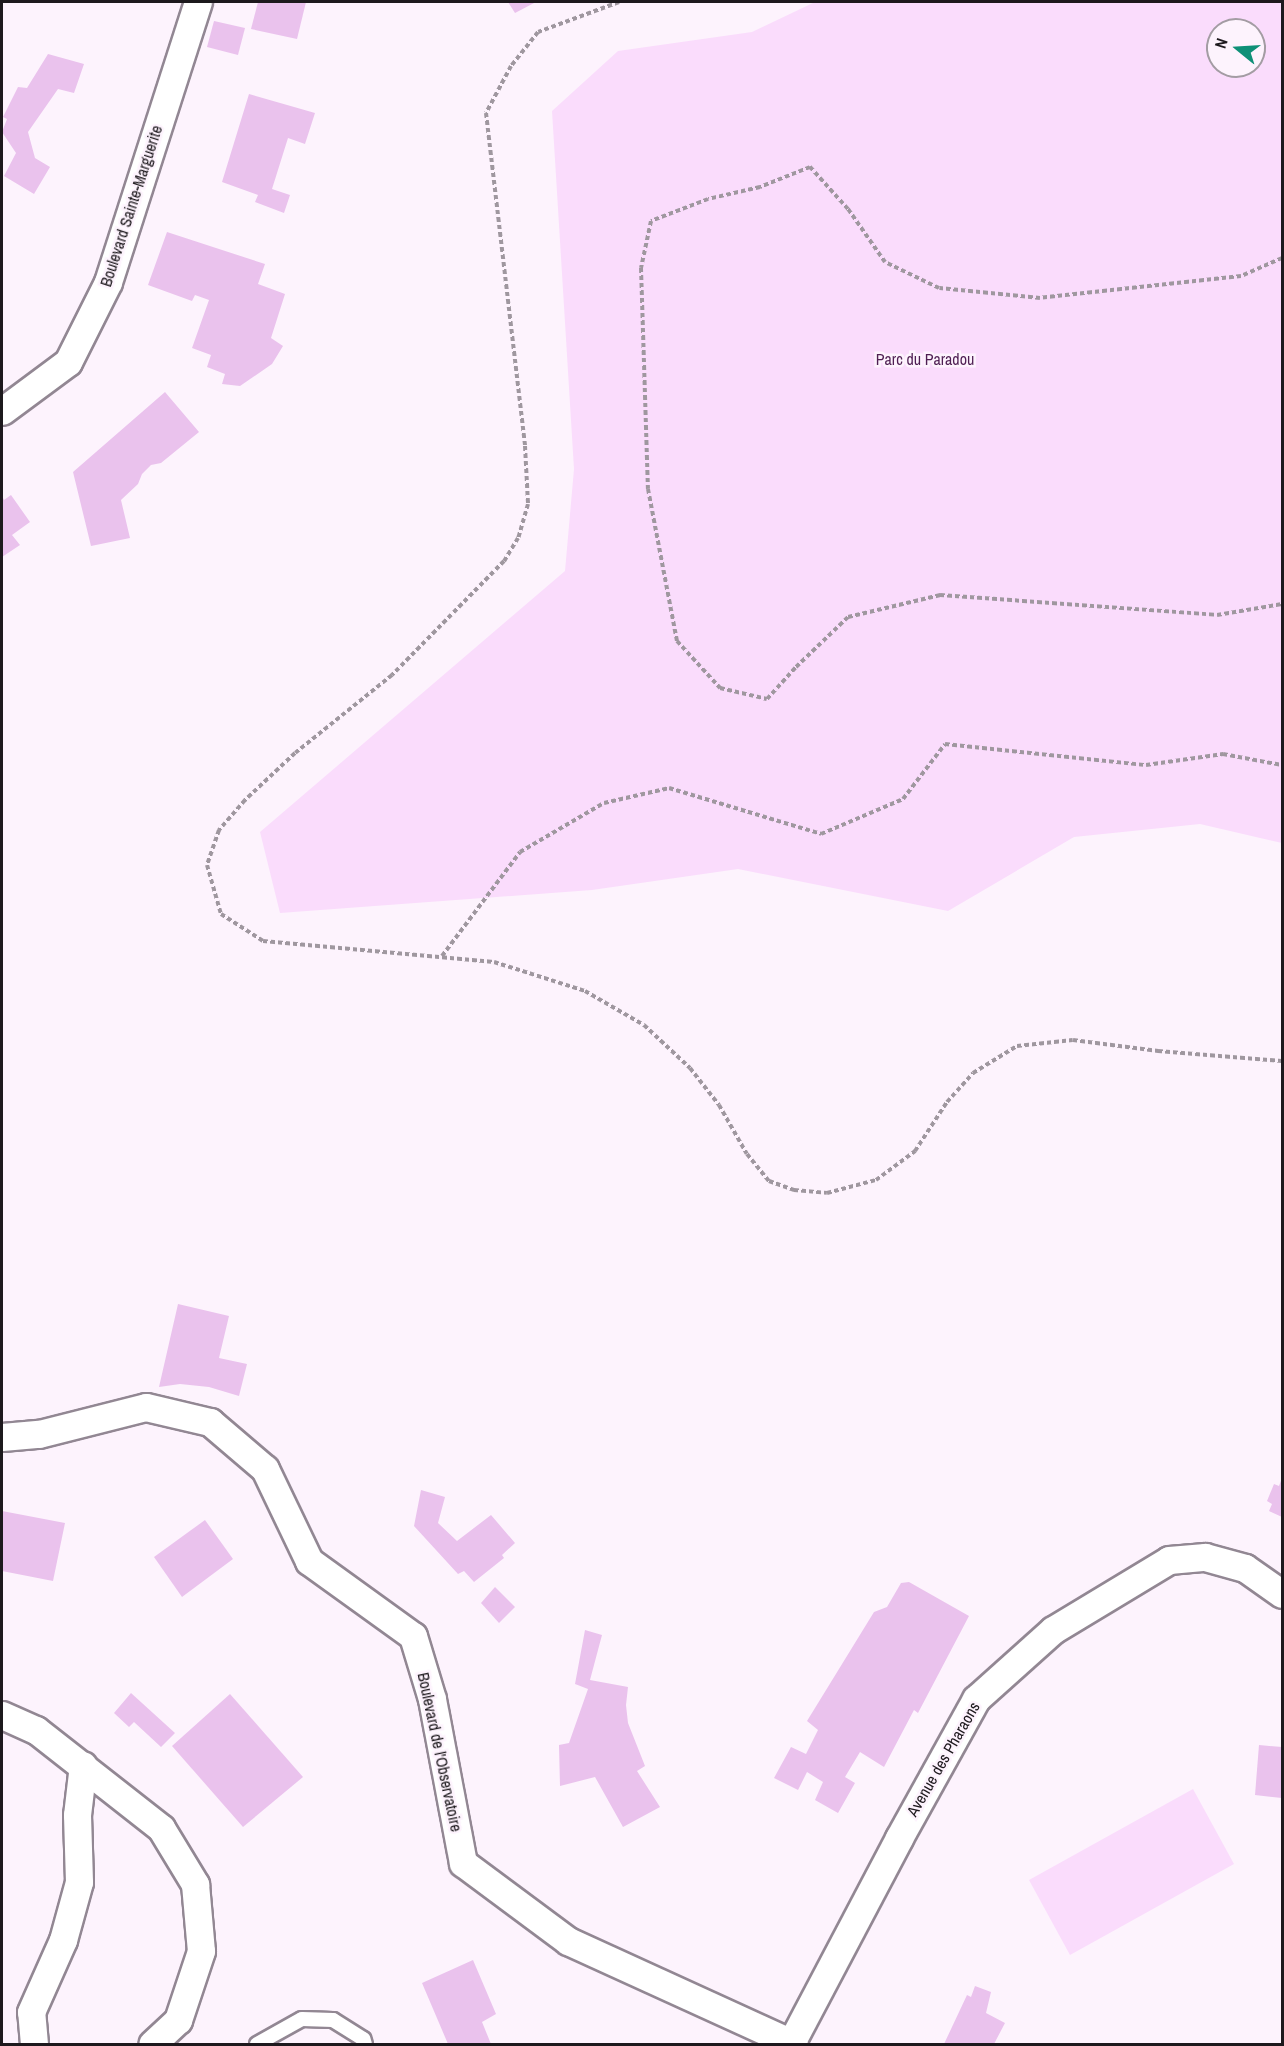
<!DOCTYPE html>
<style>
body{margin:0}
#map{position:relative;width:1284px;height:2046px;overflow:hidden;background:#fdf3fd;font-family:"Archivo Narrow",sans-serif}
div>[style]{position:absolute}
.green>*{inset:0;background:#fadcfc}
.building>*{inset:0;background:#eac2ed}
.path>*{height:4px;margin-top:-2px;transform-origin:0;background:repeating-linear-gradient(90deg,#9f979f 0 4.5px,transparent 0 7.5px)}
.roads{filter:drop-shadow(2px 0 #928793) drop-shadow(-2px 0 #928793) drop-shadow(0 2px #928793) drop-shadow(0 -2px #928793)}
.service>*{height:14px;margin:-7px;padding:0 7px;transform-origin:7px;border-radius:7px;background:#fff}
.minor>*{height:27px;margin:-13.5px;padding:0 13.5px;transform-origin:13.5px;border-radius:13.5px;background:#fff}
span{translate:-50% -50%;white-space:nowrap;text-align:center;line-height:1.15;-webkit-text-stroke:5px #fdf3fd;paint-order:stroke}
.street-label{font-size:16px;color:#1d191d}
.park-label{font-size:16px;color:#4f1f53}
.frame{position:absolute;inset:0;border:3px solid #1d191d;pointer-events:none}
.north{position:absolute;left:1206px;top:18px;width:60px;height:60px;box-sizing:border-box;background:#fdf3fd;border:2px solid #a39ca3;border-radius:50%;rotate:288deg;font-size:16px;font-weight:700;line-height:24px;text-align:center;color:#1d191d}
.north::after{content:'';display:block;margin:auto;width:21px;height:27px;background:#0e9077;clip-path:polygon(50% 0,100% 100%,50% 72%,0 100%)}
</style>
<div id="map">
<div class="green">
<div style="clip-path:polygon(evenodd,815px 2px,1282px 2px,1282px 843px,1200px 824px,1074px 837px,948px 911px,738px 869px,592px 890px,280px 913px,260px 832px,565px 571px,574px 469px,552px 111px,618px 51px,752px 32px,815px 2px,1218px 30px,1254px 30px,1254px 66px,1218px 66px,1218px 30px)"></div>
<div style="clip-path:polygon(1193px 1789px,1234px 1864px,1070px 1955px,1029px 1880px)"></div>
</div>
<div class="building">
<div style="clip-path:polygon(258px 2px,306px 2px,297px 39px,251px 29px)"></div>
<div style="clip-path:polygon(508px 2px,536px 2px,515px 13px)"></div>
<div style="clip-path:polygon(214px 21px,245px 28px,238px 55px,207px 47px)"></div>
<div style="clip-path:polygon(48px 54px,84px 64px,74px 93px,58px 89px,28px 132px,35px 158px,50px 167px,34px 194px,4px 176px,16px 153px,2px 132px,7px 119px,3px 117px,18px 87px,27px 88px)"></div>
<div style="clip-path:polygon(249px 94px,315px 113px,305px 144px,288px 138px,272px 189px,290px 195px,284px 213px,255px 202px,258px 195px,222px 182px)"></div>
<div style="clip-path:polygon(167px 232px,265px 264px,258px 284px,285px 294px,271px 338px,283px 346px,272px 364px,240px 386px,222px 384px,225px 374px,207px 367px,211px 355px,192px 348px,209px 300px,195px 295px,192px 301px,148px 285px)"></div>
<div style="clip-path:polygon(165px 392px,199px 432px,161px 463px,151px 465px,142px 474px,138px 484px,121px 500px,130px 538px,91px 546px,73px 472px)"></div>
<div style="clip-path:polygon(11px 495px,30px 522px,12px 535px,20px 545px,2px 557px,2px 496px,4px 500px)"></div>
<div style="clip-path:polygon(178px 1304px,229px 1316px,219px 1358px,247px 1364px,239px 1396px,209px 1387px,180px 1384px,159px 1387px)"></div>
<div style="clip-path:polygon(1282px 1478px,1282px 1517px,1269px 1511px,1272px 1504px,1267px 1501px,1274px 1484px,1279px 1486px)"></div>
<div style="clip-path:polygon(421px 1490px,445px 1497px,438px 1523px,457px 1541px,491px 1515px,515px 1543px,502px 1555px,504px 1558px,474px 1582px,464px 1571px,458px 1574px,414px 1526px)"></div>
<div style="clip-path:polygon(2px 1511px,65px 1523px,53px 1581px,2px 1571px)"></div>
<div style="clip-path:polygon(205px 1520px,233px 1559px,182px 1597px,154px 1557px)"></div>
<div style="clip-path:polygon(909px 1582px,969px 1616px,918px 1713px,914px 1710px,884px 1767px,860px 1752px,845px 1777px,855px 1783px,838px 1813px,815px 1800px,823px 1782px,807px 1772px,798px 1790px,774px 1778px,791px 1747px,806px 1754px,818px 1730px,807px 1721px,874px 1612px,887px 1607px,901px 1583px)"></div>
<div style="clip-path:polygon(495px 1587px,515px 1607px,499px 1623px,481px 1603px)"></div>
<div style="clip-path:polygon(585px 1630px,602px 1635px,590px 1680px,628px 1687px,626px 1705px,628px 1723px,645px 1766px,637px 1771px,660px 1807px,623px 1827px,595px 1777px,560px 1786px,559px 1745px,569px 1743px,588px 1689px,575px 1684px)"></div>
<div style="clip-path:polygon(131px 1693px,175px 1733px,161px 1747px,134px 1722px,129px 1727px,114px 1713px)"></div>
<div style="clip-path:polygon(230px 1694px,303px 1777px,243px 1827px,172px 1746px)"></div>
<div style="clip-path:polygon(1259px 1745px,1282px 1747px,1282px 1798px,1255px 1795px)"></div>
<div style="clip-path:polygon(473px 1960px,496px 2014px,482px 2022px,491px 2044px,448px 2044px,422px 1983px)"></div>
<div style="clip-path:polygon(975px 1986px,991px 1992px,986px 2013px,1005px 2023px,994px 2044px,944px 2044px,967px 1995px,971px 1997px)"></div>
</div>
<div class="path">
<div style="left:619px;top:2px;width:86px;rotate:159.7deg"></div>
<div style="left:538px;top:32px;width:43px;rotate:128.5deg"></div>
<div style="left:511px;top:66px;width:53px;rotate:118deg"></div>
<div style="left:486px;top:113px;width:335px;rotate:83.3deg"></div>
<div style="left:525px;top:446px;width:58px;rotate:87deg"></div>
<div style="left:528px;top:504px;width:35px;rotate:106deg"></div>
<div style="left:518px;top:538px;width:27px;rotate:121deg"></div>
<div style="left:504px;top:561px;width:160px;rotate:134.5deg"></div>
<div style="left:392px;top:675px;width:124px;rotate:141.2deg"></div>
<div style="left:295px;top:753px;width:69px;rotate:136.8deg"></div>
<div style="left:245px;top:800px;width:40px;rotate:131deg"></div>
<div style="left:219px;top:830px;width:37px;rotate:109deg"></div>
<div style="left:207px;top:865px;width:51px;rotate:74.1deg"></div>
<div style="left:221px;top:914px;width:50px;rotate:32.7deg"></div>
<div style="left:263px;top:941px;width:232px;rotate:5.2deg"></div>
<div style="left:494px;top:962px;width:96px;rotate:17.7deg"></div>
<div style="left:585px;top:991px;width:68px;rotate:30deg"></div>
<div style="left:644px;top:1025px;width:63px;rotate:43.1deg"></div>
<div style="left:690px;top:1068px;width:47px;rotate:51.9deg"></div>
<div style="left:719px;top:1105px;width:56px;rotate:60.3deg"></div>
<div style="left:747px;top:1154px;width:35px;rotate:51deg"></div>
<div style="left:769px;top:1181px;width:27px;rotate:20deg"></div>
<div style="left:794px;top:1190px;width:33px;rotate:5deg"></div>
<div style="left:827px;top:1193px;width:51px;rotate:-14.9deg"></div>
<div style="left:876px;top:1180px;width:49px;rotate:-36.6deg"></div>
<div style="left:915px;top:1151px;width:59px;rotate:-56.9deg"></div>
<div style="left:947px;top:1102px;width:39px;rotate:-48deg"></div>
<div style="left:973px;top:1073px;width:52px;rotate:-31.5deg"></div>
<div style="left:1017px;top:1046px;width:56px;rotate:-6.1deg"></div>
<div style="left:1073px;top:1040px;width:86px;rotate:7.4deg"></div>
<div style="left:1158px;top:1051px;width:124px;rotate:4.6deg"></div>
<div style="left:1282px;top:258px;width:45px;rotate:156.3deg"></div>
<div style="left:1241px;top:276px;width:202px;rotate:173.8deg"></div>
<div style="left:1040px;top:298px;width:101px;rotate:-174.3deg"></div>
<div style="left:939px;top:288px;width:60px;rotate:-154.3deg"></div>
<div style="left:885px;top:262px;width:65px;rotate:-124.9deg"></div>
<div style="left:848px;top:209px;width:57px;rotate:-132.1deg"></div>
<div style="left:810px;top:167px;width:54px;rotate:158.2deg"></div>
<div style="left:760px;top:187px;width:53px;rotate:167deg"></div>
<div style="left:708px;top:199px;width:61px;rotate:158.9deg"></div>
<div style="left:651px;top:221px;width:48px;rotate:102deg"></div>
<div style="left:641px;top:268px;width:221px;rotate:88.2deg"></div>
<div style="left:648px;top:489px;width:155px;rotate:79.2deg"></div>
<div style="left:677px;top:641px;width:64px;rotate:47.5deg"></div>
<div style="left:720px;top:688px;width:48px;rotate:13.2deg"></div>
<div style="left:767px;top:699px;width:43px;rotate:-47.8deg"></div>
<div style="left:796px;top:667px;width:72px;rotate:-43.9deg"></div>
<div style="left:848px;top:617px;width:95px;rotate:-13.4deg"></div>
<div style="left:940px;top:595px;width:278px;rotate:4.1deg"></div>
<div style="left:1217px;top:615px;width:66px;rotate:-9.6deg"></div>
<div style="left:442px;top:956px;width:130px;rotate:-53.1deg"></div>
<div style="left:520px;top:852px;width:97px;rotate:-30.3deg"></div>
<div style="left:604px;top:803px;width:67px;rotate:-13deg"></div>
<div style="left:669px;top:788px;width:159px;rotate:16.8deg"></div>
<div style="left:821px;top:834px;width:89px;rotate:-23.1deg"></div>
<div style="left:903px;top:799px;width:69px;rotate:-52.6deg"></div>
<div style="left:945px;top:744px;width:202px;rotate:6deg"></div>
<div style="left:1146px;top:765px;width:78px;rotate:-8.1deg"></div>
<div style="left:1223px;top:754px;width:60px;rotate:10.6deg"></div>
</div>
<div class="roads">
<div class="service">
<div style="left:257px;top:2044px;width:51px;rotate:-29.1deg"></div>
<div style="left:302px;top:2019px;width:31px;rotate:2deg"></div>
<div style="left:333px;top:2020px;width:36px;rotate:32deg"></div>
<div style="left:363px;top:2039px;width:5px;rotate:68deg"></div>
</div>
<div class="minor">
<div style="left:2px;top:411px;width:82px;rotate:-36.6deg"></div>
<div style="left:68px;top:362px;width:89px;rotate:-63.4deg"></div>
<div style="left:108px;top:282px;width:294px;rotate:-72.2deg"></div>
<div style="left:2px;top:1437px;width:37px;rotate:-5deg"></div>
<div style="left:39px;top:1434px;width:110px;rotate:-14.2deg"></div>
<div style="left:146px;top:1407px;width:66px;rotate:13.2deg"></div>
<div style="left:210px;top:1422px;width:72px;rotate:40.5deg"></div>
<div style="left:265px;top:1469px;width:102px;rotate:64.4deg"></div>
<div style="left:309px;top:1561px;width:128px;rotate:35.8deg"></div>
<div style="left:413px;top:1636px;width:66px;rotate:73.2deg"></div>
<div style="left:432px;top:1699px;width:167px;rotate:79.3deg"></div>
<div style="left:463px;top:1863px;width:131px;rotate:36.6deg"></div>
<div style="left:568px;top:1941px;width:248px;rotate:24.5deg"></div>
<div style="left:2px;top:1715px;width:37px;rotate:24deg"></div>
<div style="left:36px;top:1730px;width:159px;rotate:38.1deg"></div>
<div style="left:161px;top:1828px;width:66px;rotate:58.7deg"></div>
<div style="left:195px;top:1884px;width:67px;rotate:84.9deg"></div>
<div style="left:201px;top:1951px;width:73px;rotate:108.4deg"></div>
<div style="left:178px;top:2020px;width:35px;rotate:137deg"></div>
<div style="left:791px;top:2043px;width:232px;rotate:-62.2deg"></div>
<div style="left:899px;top:1838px;width:159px;rotate:-61deg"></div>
<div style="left:976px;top:1699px;width:103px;rotate:-41.9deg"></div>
<div style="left:1053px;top:1630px;width:135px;rotate:-31.1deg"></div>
<div style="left:1169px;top:1560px;width:36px;rotate:-5deg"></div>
<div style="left:1205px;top:1557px;width:41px;rotate:15.4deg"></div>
<div style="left:1245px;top:1568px;width:45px;rotate:35.1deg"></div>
<div style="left:34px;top:2044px;width:32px;rotate:-95deg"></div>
<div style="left:31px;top:2012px;width:79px;rotate:-66deg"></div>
<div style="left:63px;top:1940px;width:60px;rotate:-74.6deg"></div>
<div style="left:79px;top:1882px;width:67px;rotate:-91.7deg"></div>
<div style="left:77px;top:1815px;width:50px;rotate:-83.2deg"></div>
</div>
</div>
<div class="street-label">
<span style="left:131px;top:206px;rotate:-72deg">Boulevard Sainte-Marguerite</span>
<span style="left:440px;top:1752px;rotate:78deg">Boulevard de l'Observatoire</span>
<span style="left:943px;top:1759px;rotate:-60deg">Avenue des Pharaons</span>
</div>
<div class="park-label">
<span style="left:925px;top:359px">Parc du Paradou</span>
</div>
<div class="frame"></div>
<div class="north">N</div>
</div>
